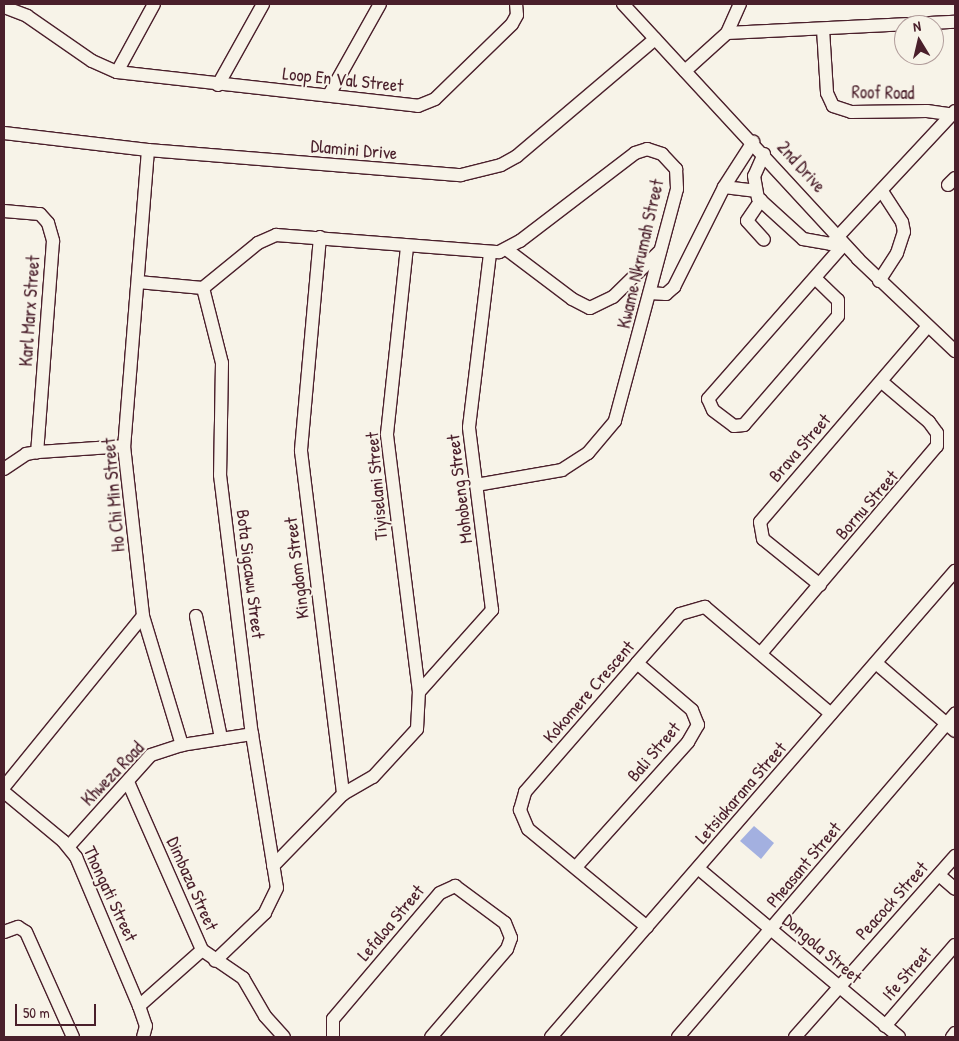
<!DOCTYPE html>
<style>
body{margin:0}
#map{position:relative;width:959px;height:1041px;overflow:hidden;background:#f7f3e8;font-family:"Patrick Hand",sans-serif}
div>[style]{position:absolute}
.building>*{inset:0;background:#a3b0e0}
.roads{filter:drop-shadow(1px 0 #4a1f2b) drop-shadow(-1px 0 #4a1f2b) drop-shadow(0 1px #4a1f2b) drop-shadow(0 -1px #4a1f2b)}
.minor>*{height:12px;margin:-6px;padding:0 6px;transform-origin:6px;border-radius:6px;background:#f7f3e8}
span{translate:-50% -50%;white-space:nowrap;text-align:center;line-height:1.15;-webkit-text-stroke:4px #f7f3e8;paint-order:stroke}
.street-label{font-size:18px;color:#4a1f2b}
.frame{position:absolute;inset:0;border:5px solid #4a1f2b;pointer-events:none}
.north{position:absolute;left:894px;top:15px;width:50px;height:50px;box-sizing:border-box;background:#f7f3e8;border:1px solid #b29e9c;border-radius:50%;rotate:351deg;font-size:14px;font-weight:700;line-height:20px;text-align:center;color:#4a1f2b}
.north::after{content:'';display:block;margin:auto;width:18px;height:22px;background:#4a1f2b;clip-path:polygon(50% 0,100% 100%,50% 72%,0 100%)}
.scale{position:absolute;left:15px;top:1004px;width:81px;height:22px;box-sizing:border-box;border:2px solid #4a1f2b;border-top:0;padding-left:6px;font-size:15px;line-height:18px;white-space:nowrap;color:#4a1f2b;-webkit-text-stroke:4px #f7f3e8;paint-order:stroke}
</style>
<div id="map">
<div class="building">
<div style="clip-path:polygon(754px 826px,774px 843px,761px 859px,740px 841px)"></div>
</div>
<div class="roads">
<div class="minor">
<div style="left:623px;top:4px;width:347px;rotate:47.3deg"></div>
<div style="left:858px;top:259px;width:134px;rotate:43.5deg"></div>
<div style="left:4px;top:7px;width:25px;rotate:21deg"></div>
<div style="left:27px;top:16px;width:79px;rotate:34.7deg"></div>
<div style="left:92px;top:61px;width:27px;rotate:24deg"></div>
<div style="left:117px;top:72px;width:303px;rotate:6.4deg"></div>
<div style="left:418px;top:106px;width:18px;rotate:-22deg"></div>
<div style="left:435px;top:99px;width:107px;rotate:-44.2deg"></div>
<div style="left:512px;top:24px;width:10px;rotate:-61deg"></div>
<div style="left:517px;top:15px;width:11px;rotate:-95deg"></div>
<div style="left:823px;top:29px;width:64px;rotate:86.4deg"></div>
<div style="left:827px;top:93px;width:14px;rotate:65deg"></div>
<div style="left:833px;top:106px;width:19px;rotate:18deg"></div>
<div style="left:851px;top:112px;width:76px;rotate:-0.8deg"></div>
<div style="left:927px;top:111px;width:28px;rotate:8deg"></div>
<div style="left:727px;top:33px;width:228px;rotate:-2.8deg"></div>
<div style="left:685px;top:71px;width:57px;rotate:-42.1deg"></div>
<div style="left:727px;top:33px;width:32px;rotate:-66deg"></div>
<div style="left:117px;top:72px;width:77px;rotate:-61.4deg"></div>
<div style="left:218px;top:85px;width:93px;rotate:-60.9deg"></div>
<div style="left:329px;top:95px;width:104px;rotate:-60.7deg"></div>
<div style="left:4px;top:133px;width:145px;rotate:6.7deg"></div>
<div style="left:148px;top:150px;width:314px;rotate:4.6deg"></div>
<div style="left:461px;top:175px;width:41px;rotate:-14deg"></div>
<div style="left:501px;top:165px;width:18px;rotate:-29deg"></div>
<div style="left:517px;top:156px;width:181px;rotate:-40.3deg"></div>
<div style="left:148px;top:150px;width:297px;rotate:94.6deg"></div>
<div style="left:124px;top:446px;width:171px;rotate:83.6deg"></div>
<div style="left:143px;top:616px;width:135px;rotate:73.2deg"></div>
<div style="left:764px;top:154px;width:24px;rotate:114deg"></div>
<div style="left:754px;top:176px;width:22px;rotate:80deg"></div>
<div style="left:758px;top:198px;width:61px;rotate:42.3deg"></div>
<div style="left:803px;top:239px;width:28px;rotate:10deg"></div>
<div style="left:831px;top:244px;width:182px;rotate:-47deg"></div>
<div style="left:948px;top:185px;width:10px;rotate:-45deg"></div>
<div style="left:724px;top:187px;width:31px;rotate:7deg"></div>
<div style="left:761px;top:200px;width:25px;rotate:124deg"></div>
<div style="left:747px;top:221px;width:25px;rotate:48deg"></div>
<div style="left:4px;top:211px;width:36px;rotate:5deg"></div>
<div style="left:40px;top:214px;width:12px;rotate:48deg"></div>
<div style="left:48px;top:223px;width:19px;rotate:74deg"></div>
<div style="left:53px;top:241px;width:212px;rotate:94.3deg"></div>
<div style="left:320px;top:237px;width:215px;rotate:95.1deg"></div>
<div style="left:301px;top:451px;width:346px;rotate:83deg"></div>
<div style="left:506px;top:249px;width:83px;rotate:37.1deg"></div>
<div style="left:572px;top:299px;width:20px;rotate:27deg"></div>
<div style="left:590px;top:308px;width:25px;rotate:-26deg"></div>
<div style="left:613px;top:297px;width:66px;rotate:-44.4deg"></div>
<div style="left:816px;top:279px;width:30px;rotate:44deg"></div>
<div style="left:838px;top:300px;width:16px;rotate:90deg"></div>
<div style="left:838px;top:316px;width:144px;rotate:130.8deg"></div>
<div style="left:744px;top:425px;width:10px;rotate:174deg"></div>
<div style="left:734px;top:426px;width:26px;rotate:-143deg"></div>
<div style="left:713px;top:410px;width:12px;rotate:-114deg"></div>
<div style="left:708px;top:399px;width:206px;rotate:-48.7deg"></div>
<div style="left:879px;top:281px;width:33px;rotate:-57deg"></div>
<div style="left:897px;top:253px;width:22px;rotate:-72deg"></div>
<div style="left:904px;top:232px;width:10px;rotate:-101deg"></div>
<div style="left:902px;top:222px;width:37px;rotate:-123deg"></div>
<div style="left:138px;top:282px;width:65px;rotate:5.3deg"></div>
<div style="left:203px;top:288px;width:71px;rotate:-39.3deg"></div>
<div style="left:258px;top:243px;width:20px;rotate:-24deg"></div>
<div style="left:276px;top:235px;width:224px;rotate:4.4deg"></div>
<div style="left:499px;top:252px;width:24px;rotate:-28deg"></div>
<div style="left:520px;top:241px;width:145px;rotate:-37.4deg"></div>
<div style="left:635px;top:153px;width:13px;rotate:-18deg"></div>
<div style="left:647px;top:149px;width:16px;rotate:18deg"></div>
<div style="left:662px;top:154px;width:21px;rotate:47deg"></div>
<div style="left:676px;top:169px;width:20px;rotate:87deg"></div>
<div style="left:677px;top:189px;width:240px;rotate:105deg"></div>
<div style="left:615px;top:421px;width:42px;rotate:130.2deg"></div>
<div style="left:588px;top:453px;width:31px;rotate:147deg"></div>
<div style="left:562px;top:470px;width:87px;rotate:170.1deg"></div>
<div style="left:203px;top:288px;width:77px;rotate:75.8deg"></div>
<div style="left:222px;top:363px;width:112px;rotate:91deg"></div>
<div style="left:220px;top:475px;width:261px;rotate:83deg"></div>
<div style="left:252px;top:734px;width:156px;rotate:80.8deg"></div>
<div style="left:277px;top:888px;width:28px;rotate:116deg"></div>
<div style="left:265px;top:913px;width:69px;rotate:136.2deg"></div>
<div style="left:650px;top:293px;width:16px;rotate:4deg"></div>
<div style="left:666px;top:294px;width:11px;rotate:-41deg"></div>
<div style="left:674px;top:287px;width:112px;rotate:-63.4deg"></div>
<div style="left:724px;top:187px;width:54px;rotate:-57.2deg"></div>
<div style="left:4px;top:469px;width:27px;rotate:-34deg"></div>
<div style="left:26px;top:454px;width:11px;rotate:-10deg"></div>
<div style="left:37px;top:452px;width:87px;rotate:-3.9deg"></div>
<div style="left:820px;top:585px;width:73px;rotate:-141.1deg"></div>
<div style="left:763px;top:539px;width:17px;rotate:-100deg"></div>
<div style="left:760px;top:522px;width:257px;rotate:-49.4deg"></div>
<div style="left:196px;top:616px;width:125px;rotate:78.4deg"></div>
<div style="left:762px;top:652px;width:270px;rotate:-49.7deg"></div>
<div style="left:937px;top:446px;width:13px;rotate:-90deg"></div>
<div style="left:937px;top:433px;width:14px;rotate:-126deg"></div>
<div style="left:929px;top:422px;width:62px;rotate:-139.6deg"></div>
<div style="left:876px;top:663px;width:104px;rotate:40.7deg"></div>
<div style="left:419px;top:692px;width:110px;rotate:-48.3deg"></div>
<div style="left:492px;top:610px;width:184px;rotate:-97.2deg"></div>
<div style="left:469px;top:427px;width:175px;rotate:-83.1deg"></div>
<div style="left:128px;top:782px;width:184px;rotate:66.2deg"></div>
<div style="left:202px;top:950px;width:50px;rotate:34.3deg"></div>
<div style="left:243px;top:978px;width:44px;rotate:59.9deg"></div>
<div style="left:265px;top:1016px;width:28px;rotate:48deg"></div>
<div style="left:4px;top:787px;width:220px;rotate:-50.9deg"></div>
<div style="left:4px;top:792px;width:77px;rotate:39.7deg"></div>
<div style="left:63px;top:841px;width:21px;rotate:51deg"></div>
<div style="left:76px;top:857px;width:162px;rotate:67.1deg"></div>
<div style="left:139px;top:1006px;width:21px;rotate:71deg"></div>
<div style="left:146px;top:1026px;width:11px;rotate:105deg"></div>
<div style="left:69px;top:846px;width:122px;rotate:-48deg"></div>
<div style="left:151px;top:755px;width:33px;rotate:-18deg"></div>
<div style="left:182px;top:745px;width:71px;rotate:-8.9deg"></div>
<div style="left:273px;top:866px;width:100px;rotate:-45.8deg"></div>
<div style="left:343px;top:794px;width:34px;rotate:-30deg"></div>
<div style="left:373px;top:777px;width:65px;rotate:-47.5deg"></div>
<div style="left:417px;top:729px;width:37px;rotate:-87deg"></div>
<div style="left:419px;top:692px;width:260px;rotate:-97.1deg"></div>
<div style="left:387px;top:434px;width:189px;rotate:-83.9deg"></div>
<div style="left:576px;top:867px;width:168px;rotate:-48.1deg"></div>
<div style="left:688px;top:742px;width:20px;rotate:-60deg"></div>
<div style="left:698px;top:725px;width:16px;rotate:-112deg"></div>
<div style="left:692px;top:710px;width:72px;rotate:-139.5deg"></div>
<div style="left:699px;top:869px;width:261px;rotate:40deg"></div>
<div style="left:939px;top:875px;width:21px;rotate:41deg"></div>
<div style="left:647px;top:927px;width:154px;rotate:-140.5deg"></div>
<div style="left:528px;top:829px;width:21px;rotate:-113deg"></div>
<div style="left:520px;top:810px;width:19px;rotate:-74deg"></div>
<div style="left:525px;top:792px;width:171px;rotate:-49deg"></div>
<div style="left:637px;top:663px;width:65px;rotate:-48.7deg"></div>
<div style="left:680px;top:614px;width:26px;rotate:-16deg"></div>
<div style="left:705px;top:607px;width:165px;rotate:40.3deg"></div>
<div style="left:4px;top:932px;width:15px;rotate:-20deg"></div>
<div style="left:18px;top:927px;width:9px;rotate:32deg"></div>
<div style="left:26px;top:932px;width:115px;rotate:65.9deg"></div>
<div style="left:139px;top:1006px;width:84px;rotate:-41.6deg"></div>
<div style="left:885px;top:1026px;width:107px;rotate:-49.2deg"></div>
<div style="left:333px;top:1037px;width:18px;rotate:-90deg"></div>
<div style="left:333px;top:1019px;width:165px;rotate:-49.7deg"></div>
<div style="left:440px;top:893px;width:17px;rotate:-25deg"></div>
<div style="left:455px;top:886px;width:62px;rotate:36.5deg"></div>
<div style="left:505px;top:923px;width:16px;rotate:68deg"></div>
<div style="left:511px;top:938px;width:12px;rotate:110deg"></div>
<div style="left:507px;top:949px;width:116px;rotate:130.8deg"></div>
<div style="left:551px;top:1037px;width:617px;rotate:-49.08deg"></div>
<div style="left:678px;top:1037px;width:426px;rotate:-49.4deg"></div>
<div style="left:795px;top:1037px;width:242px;rotate:-48.5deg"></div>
<div style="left:952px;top:1037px;width:5px;rotate:-53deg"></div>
</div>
</div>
<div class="street-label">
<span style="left:343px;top:80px;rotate:6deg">Loop En Val Street</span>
<span style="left:883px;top:93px;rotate:1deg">Roof Road</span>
<span style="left:354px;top:150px;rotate:5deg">Dlamini Drive</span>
<span style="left:801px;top:167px;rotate:48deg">2nd Drive</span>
<span style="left:641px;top:254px;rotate:-77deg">Kwame Nkrumah Street</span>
<span style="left:30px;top:311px;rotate:-86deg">Karl Marx Street</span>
<span style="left:800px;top:448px;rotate:-49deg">Brava Street</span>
<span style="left:377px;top:486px;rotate:-95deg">Tiyiselani Street</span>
<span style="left:460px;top:489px;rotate:-97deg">Mohobeng Street</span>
<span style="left:114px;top:495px;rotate:-95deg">Ho Chi Min Street</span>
<span style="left:867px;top:505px;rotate:-49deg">Bornu Street</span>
<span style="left:297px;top:568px;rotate:-97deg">Kingdom Street</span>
<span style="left:250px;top:574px;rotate:83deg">Bota Sigcawu Street</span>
<span style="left:589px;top:692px;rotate:-49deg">Kokomere Crescent</span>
<span style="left:654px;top:752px;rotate:-50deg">Bali Street</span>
<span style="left:113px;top:774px;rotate:-46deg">Khweza Road</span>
<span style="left:741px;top:793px;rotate:-49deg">Letsiakarana Street</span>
<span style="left:804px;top:865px;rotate:-50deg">Pheasant Street</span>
<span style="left:192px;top:884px;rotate:66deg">Dimbaza Street</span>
<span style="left:110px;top:894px;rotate:65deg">Thongati Street</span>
<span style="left:892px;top:901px;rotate:-48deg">Peacock Street</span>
<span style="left:391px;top:923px;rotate:-50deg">Lefaloa Street</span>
<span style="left:822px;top:949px;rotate:40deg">Dongola Street</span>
<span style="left:907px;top:974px;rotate:-49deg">Ife Street</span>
</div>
<div class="frame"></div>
<div class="north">N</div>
<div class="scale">50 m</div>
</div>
